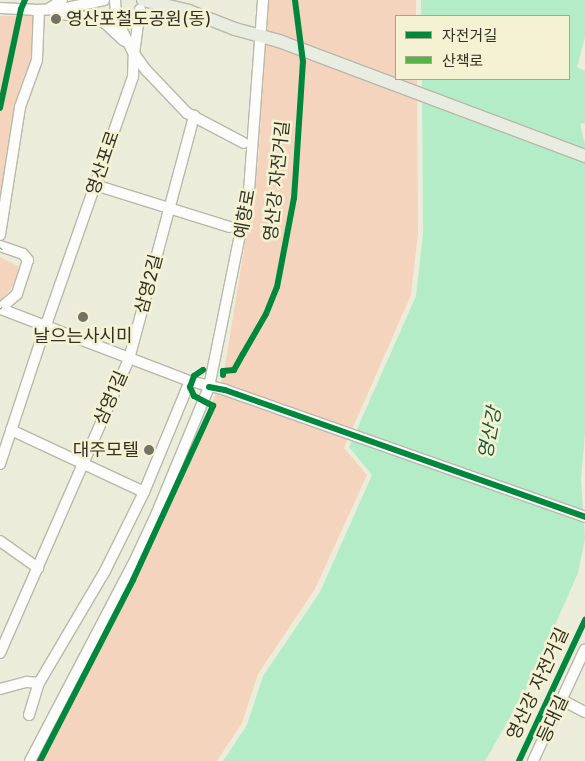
<!DOCTYPE html>
<meta charset="utf-8">
<style>
body{margin:0}
#map{position:relative;width:585px;height:761px;overflow:hidden;background:#ececdb;font-family:Inter,"Noto Sans KR",sans-serif}
div>[style]{position:absolute}
.green>*{inset:0;background:#f5d4bd}
.water>*{inset:0;background:#b4ecc8}
.roads{filter:drop-shadow(1px 0 #b8b8ab) drop-shadow(-1px 0 #b8b8ab) drop-shadow(0 1px #b8b8ab) drop-shadow(0 -1px #b8b8ab)}
.minor>*{height:10px;margin:-5px;padding:0 5px;transform-origin:5px;border-radius:5px;background:#fcfcfa}
.major>*{height:12px;margin:-6px;padding:0 6px;transform-origin:6px;border-radius:6px;background:#e8ece1}
.quiet>*{height:5px;margin-top:-2.5px;transform-origin:0;background:repeating-linear-gradient(90deg,#56b245 0 10px,transparent 0 15px)}
.cycleway>*{height:6px;margin:-3px;padding:0 3px;transform-origin:3px;border-radius:3px;background:#00873e}
.dots>*{width:14px;height:14px;translate:-50% -50%;box-sizing:border-box;border:2px solid #f4f2d3;border-radius:50%}
span{translate:-50% -50%;white-space:nowrap;text-align:center;line-height:1.15;-webkit-text-stroke:5px #f4f2d3;paint-order:stroke}
.poi-label{font-size:18px;color:#323125}
.left{translate:0 -50%;text-align:left}
.right{translate:-100% -50%;text-align:right}
.street-label{font-size:18px;color:#323125}
.water-label{font-size:19px;color:#1e593c;font-style:italic}
.legend{position:absolute;left:395px;top:15px;width:175px;height:65px;box-sizing:border-box;background:#f4f2d3;border:1px solid #a6a58d;margin:0;padding:6px 9px;list-style:none;font-size:15px;color:#323125}
.legend li{display:flex;align-items:center;gap:10px;height:25px}
.legend b{width:25px;border:1px solid #a6a58d}
</style>
<div id="map">
<div class="green">
<div style="clip-path:polygon(268px 0,416px 0,416px 16px,396px 16px,396px 79px,417px 79px,418px 233px,411px 295px,344px 448px,367px 475px,315px 589px,258px 674px,242px 723px,217px 761px,36px 761px,166px 504px,223px 378px,258px 164px)"></div>
<div style="clip-path:polygon(0 16px,34px 16px,31px 65px,23px 81px,0 205px)"></div>
<div style="clip-path:polygon(0 257px,18px 266px,18px 272px,13px 286px,0 301px)"></div>
</div>
<div class="water">
<div style="clip-path:polygon(421px 0,585px 0,585px 37px,577px 67px,585px 71px,585px 123px,580px 124px,585px 144px,585px 433px,581px 479px,585px 539px,578px 573px,529px 684px,485px 761px,223px 761px,247px 725px,263px 676px,320px 592px,372px 475px,349px 447px,416px 296px,423px 233px,422px 79px,569px 79px,569px 16px,421px 16px)"></div>
</div>
<div class="roads">
<div class="minor">
<div style="left:62px;top:0;width:14px;rotate:146deg"></div>
<div style="left:50px;top:8px;width:13px;rotate:29deg"></div>
<div style="left:61px;top:14px;width:31px;rotate:7deg"></div>
<div style="left:92px;top:18px;width:14px;rotate:21deg"></div>
<div style="left:105px;top:23px;width:26px;rotate:43deg"></div>
<div style="left:0;top:8px;width:34px;rotate:3deg"></div>
<div style="left:34px;top:10px;width:28px;rotate:-2deg"></div>
<div style="left:62px;top:9px;width:43px;rotate:-12.1deg"></div>
<div style="left:134px;top:54px;width:45px;rotate:-82.4deg"></div>
<div style="left:135px;top:55px;width:19px;rotate:54deg"></div>
<div style="left:146px;top:70px;width:59px;rotate:46.4deg"></div>
<div style="left:187px;top:113px;width:64px;rotate:27.8deg"></div>
<div style="left:95px;top:185px;width:141px;rotate:17.3deg"></div>
<div style="left:0;top:235px;width:130px;rotate:-81.1deg"></div>
<div style="left:20px;top:107px;width:50px;rotate:-70.1deg"></div>
<div style="left:37px;top:60px;width:50px;rotate:-87.7deg"></div>
<div style="left:0;top:246px;width:24px;rotate:19deg"></div>
<div style="left:23px;top:254px;width:8px;rotate:50deg"></div>
<div style="left:28px;top:260px;width:36px;rotate:108deg"></div>
<div style="left:17px;top:294px;width:23px;rotate:139deg"></div>
<div style="left:1px;top:309px;width:202px;rotate:20.9deg"></div>
<div style="left:190px;top:381px;width:36px;rotate:14deg"></div>
<div style="left:225px;top:390px;width:382px;rotate:19.4deg"></div>
<div style="left:11px;top:430px;width:147px;rotate:25deg"></div>
<div style="left:0;top:464px;width:146px;rotate:-71.7deg"></div>
<div style="left:46px;top:325px;width:263px;rotate:-70.7deg"></div>
<div style="left:133px;top:77px;width:23px;rotate:-88deg"></div>
<div style="left:134px;top:54px;width:27px;rotate:-117deg"></div>
<div style="left:122px;top:30px;width:17px;rotate:-111deg"></div>
<div style="left:116px;top:14px;width:14px;rotate:-94deg"></div>
<div style="left:0;top:541px;width:47px;rotate:35.4deg"></div>
<div style="left:0;top:653px;width:321px;rotate:-66.3deg"></div>
<div style="left:129px;top:359px;width:252px;rotate:-75deg"></div>
<div style="left:0;top:689px;width:28px;rotate:-15deg"></div>
<div style="left:27px;top:682px;width:12px;rotate:5deg"></div>
<div style="left:562px;top:700px;width:26px;rotate:28deg"></div>
<div style="left:29px;top:715px;width:34px;rotate:-73deg"></div>
<div style="left:39px;top:683px;width:130px;rotate:-59.5deg"></div>
<div style="left:105px;top:571px;width:88px;rotate:-63.7deg"></div>
<div style="left:144px;top:492px;width:120px;rotate:-67.5deg"></div>
<div style="left:30px;top:761px;width:229px;rotate:-62.4deg"></div>
<div style="left:136px;top:558px;width:47px;rotate:-65.1deg"></div>
<div style="left:156px;top:515px;width:139px;rotate:-67.5deg"></div>
<div style="left:209px;top:387px;width:200px;rotate:-78.5deg"></div>
<div style="left:249px;top:191px;width:192px;rotate:-85.8deg"></div>
<div style="left:533px;top:761px;width:123px;rotate:-65.1deg"></div>
</div>
<div class="major">
<div style="left:143px;top:0;width:47px;rotate:13.4deg"></div>
<div style="left:189px;top:11px;width:49px;rotate:21.4deg"></div>
<div style="left:235px;top:29px;width:46px;rotate:15.3deg"></div>
<div style="left:279px;top:41px;width:327px;rotate:20.6deg"></div>
</div>
</div>
<div class="quiet">
<div style="left:0;top:248px;width:1px;rotate:-45deg"></div>
<div style="left:0;top:308px;width:1px;rotate:45deg"></div>
</div>
<div class="cycleway">
<div style="left:0;top:108px;width:101px;rotate:-78deg"></div>
<div style="left:21px;top:9px;width:10px;rotate:-66deg"></div>
<div style="left:223px;top:375px;width:4px;rotate:-90deg"></div>
<div style="left:223px;top:371px;width:11px;rotate:-5deg"></div>
<div style="left:234px;top:370px;width:18px;rotate:-61deg"></div>
<div style="left:243px;top:354px;width:46px;rotate:-60.1deg"></div>
<div style="left:266px;top:314px;width:29px;rotate:-68deg"></div>
<div style="left:277px;top:287px;width:91px;rotate:-79.2deg"></div>
<div style="left:294px;top:198px;width:29px;rotate:-86deg"></div>
<div style="left:296px;top:169px;width:107px;rotate:-86.3deg"></div>
<div style="left:303px;top:62px;width:63px;rotate:-97.4deg"></div>
<div style="left:209px;top:387px;width:16px;rotate:11deg"></div>
<div style="left:225px;top:390px;width:382px;rotate:19.4deg"></div>
<div style="left:40px;top:761px;width:203px;rotate:-62.8deg"></div>
<div style="left:133px;top:580px;width:192px;rotate:-65.3deg"></div>
<div style="left:213px;top:406px;width:21px;rotate:-152deg"></div>
<div style="left:194px;top:396px;width:10px;rotate:-114deg"></div>
<div style="left:190px;top:387px;width:12px;rotate:-70deg"></div>
<div style="left:194px;top:376px;width:11px;rotate:-34deg"></div>
<div style="left:519px;top:761px;width:156px;rotate:-64.9deg"></div>
</div>
<div class="dots">
<div style="left:56px;top:19px;background:#737265"></div>
<div style="left:83px;top:317px;background:#737265"></div>
<div style="left:149px;top:450px;background:#737265"></div>
</div>
<div class="poi-label">
<span class="left" style="left:66px;top:19px">영산포철도공원(동)</span>
<span style="left:83px;top:336px">날으는사시미</span>
<span class="right" style="left:139px;top:450px">대주모텔</span>
</div>
<div class="street-label">
<span style="left:103px;top:163px;rotate:-71deg">영산포로</span>
<span style="left:277px;top:181px;rotate:-84deg">영산강 자전거길</span>
<span style="left:245px;top:214px;rotate:-80deg">예향로</span>
<span style="left:149px;top:284px;rotate:-75deg">삼영2길</span>
<span style="left:111px;top:398px;rotate:-66deg">삼영1길</span>
<span style="left:538px;top:684px;rotate:-65deg">영산강 자전거길</span>
<span style="left:553px;top:719px;rotate:-65deg">등대길</span>
</div>
<div class="water-label">
<span style="left:490px;top:433px;rotate:-79deg">영산강</span>
</div>
<ul class="legend">
<li><b style="height:6px;background:#00873e"></b>자전거길</li>
<li><b style="height:6px;background:#56b245"></b>산책로</li>
</ul>
</div>
